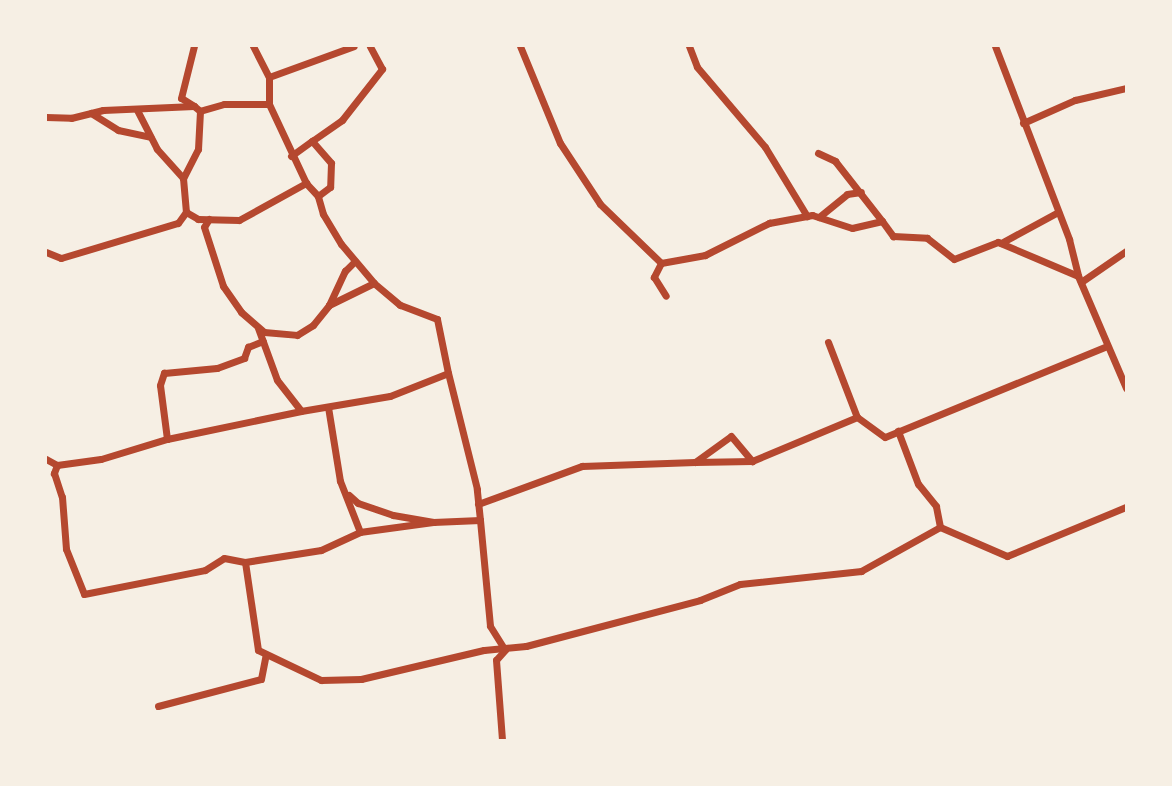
<!DOCTYPE html>
<style>
body{margin:0}
#map{position:relative;width:1172px;height:786px;overflow:hidden;background:#f6efe4;font-family:Lato,sans-serif}
div>[style]{position:absolute}
.minor>*{height:7px;margin:-3.5px;padding:0 3.5px;transform-origin:3.5px;border-radius:3.5px;background:#b5482f}
span{translate:-50% -50%;white-space:nowrap;text-align:center;line-height:1.15;-webkit-text-stroke:5px #f6efe4;paint-order:stroke}
.frame{position:absolute;inset:0;border:47px solid #f6efe4;pointer-events:none}
</style>
<div id="map">
<div class="minor">
<div style="left:253px;top:46px;width:35px;rotate:63deg"></div>
<div style="left:269px;top:77px;width:27px;rotate:90deg"></div>
<div style="left:520px;top:46px;width:105px;rotate:67.6deg"></div>
<div style="left:560px;top:143px;width:73px;rotate:56.7deg"></div>
<div style="left:600px;top:204px;width:85px;rotate:44deg"></div>
<div style="left:661px;top:263px;width:45px;rotate:-10.3deg"></div>
<div style="left:705px;top:255px;width:72px;rotate:-26.6deg"></div>
<div style="left:769px;top:223px;width:44px;rotate:-10.5deg"></div>
<div style="left:812px;top:215px;width:42px;rotate:18deg"></div>
<div style="left:852px;top:228px;width:31px;rotate:-13deg"></div>
<div style="left:882px;top:221px;width:19px;rotate:54deg"></div>
<div style="left:893px;top:236px;width:34px;rotate:3deg"></div>
<div style="left:927px;top:238px;width:34px;rotate:38deg"></div>
<div style="left:954px;top:259px;width:47px;rotate:-21.1deg"></div>
<div style="left:998px;top:242px;width:87px;rotate:23deg"></div>
<div style="left:689px;top:46px;width:22px;rotate:69deg"></div>
<div style="left:697px;top:67px;width:105px;rotate:49.6deg"></div>
<div style="left:765px;top:147px;width:81px;rotate:58.7deg"></div>
<div style="left:995px;top:46px;width:207px;rotate:69deg"></div>
<div style="left:1069px;top:239px;width:38px;rotate:76deg"></div>
<div style="left:1078px;top:276px;width:122px;rotate:66.8deg"></div>
<div style="left:269px;top:77px;width:90px;rotate:-20deg"></div>
<div style="left:194px;top:106px;width:15px;rotate:-148deg"></div>
<div style="left:181px;top:98px;width:54px;rotate:-76deg"></div>
<div style="left:91px;top:113px;width:32px;rotate:32deg"></div>
<div style="left:118px;top:130px;width:33px;rotate:12deg"></div>
<div style="left:46px;top:117px;width:25px;rotate:2deg"></div>
<div style="left:71px;top:118px;width:33px;rotate:-14deg"></div>
<div style="left:103px;top:110px;width:91px;rotate:-2.5deg"></div>
<div style="left:194px;top:106px;width:8px;rotate:40deg"></div>
<div style="left:200px;top:111px;width:38px;rotate:93deg"></div>
<div style="left:198px;top:149px;width:33px;rotate:117deg"></div>
<div style="left:183px;top:178px;width:39px;rotate:-132deg"></div>
<div style="left:157px;top:149px;width:44px;rotate:-117.1deg"></div>
<div style="left:1023px;top:123px;width:57px;rotate:-23.9deg"></div>
<div style="left:1075px;top:100px;width:52px;rotate:-13.2deg"></div>
<div style="left:312px;top:141px;width:37px;rotate:-35deg"></div>
<div style="left:342px;top:120px;width:65px;rotate:-51.9deg"></div>
<div style="left:382px;top:69px;width:26px;rotate:-118deg"></div>
<div style="left:818px;top:153px;width:19px;rotate:25deg"></div>
<div style="left:835px;top:161px;width:76px;rotate:51.9deg"></div>
<div style="left:291px;top:156px;width:26px;rotate:-36deg"></div>
<div style="left:312px;top:141px;width:29px;rotate:49deg"></div>
<div style="left:331px;top:163px;width:24px;rotate:92deg"></div>
<div style="left:330px;top:187px;width:15px;rotate:143deg"></div>
<div style="left:318px;top:196px;width:18px;rotate:-133deg"></div>
<div style="left:183px;top:178px;width:34px;rotate:85deg"></div>
<div style="left:186px;top:212px;width:14px;rotate:30deg"></div>
<div style="left:198px;top:219px;width:41px;rotate:1.4deg"></div>
<div style="left:239px;top:220px;width:77px;rotate:-28.9deg"></div>
<div style="left:306px;top:183px;width:87px;rotate:-115.1deg"></div>
<div style="left:269px;top:104px;width:45px;rotate:180deg"></div>
<div style="left:224px;top:104px;width:25px;rotate:164deg"></div>
<div style="left:819px;top:217px;width:36px;rotate:-39deg"></div>
<div style="left:847px;top:194px;width:14px;rotate:-8deg"></div>
<div style="left:209px;top:219px;width:9px;rotate:122deg"></div>
<div style="left:204px;top:227px;width:62px;rotate:72.1deg"></div>
<div style="left:223px;top:286px;width:32px;rotate:55deg"></div>
<div style="left:241px;top:312px;width:30px;rotate:41deg"></div>
<div style="left:264px;top:332px;width:33px;rotate:5deg"></div>
<div style="left:297px;top:335px;width:19px;rotate:-32deg"></div>
<div style="left:313px;top:325px;width:26px;rotate:-51deg"></div>
<div style="left:329px;top:305px;width:50px;rotate:-26.1deg"></div>
<div style="left:1001px;top:243px;width:65px;rotate:-28.5deg"></div>
<div style="left:46px;top:252px;width:16px;rotate:22deg"></div>
<div style="left:61px;top:258px;width:122px;rotate:-16.7deg"></div>
<div style="left:178px;top:223px;width:14px;rotate:-54deg"></div>
<div style="left:661px;top:263px;width:16px;rotate:117deg"></div>
<div style="left:654px;top:277px;width:22px;rotate:58deg"></div>
<div style="left:1081px;top:282px;width:55px;rotate:-34.6deg"></div>
<div style="left:329px;top:305px;width:38px;rotate:-65deg"></div>
<div style="left:345px;top:271px;width:14px;rotate:-45deg"></div>
<div style="left:258px;top:328px;width:55px;rotate:69.9deg"></div>
<div style="left:277px;top:380px;width:39px;rotate:52deg"></div>
<div style="left:301px;top:411px;width:90px;rotate:-9.6deg"></div>
<div style="left:390px;top:396px;width:62px;rotate:-21.6deg"></div>
<div style="left:448px;top:373px;width:55px;rotate:-101.5deg"></div>
<div style="left:437px;top:319px;width:40px;rotate:-159deg"></div>
<div style="left:400px;top:305px;width:34px;rotate:-140deg"></div>
<div style="left:374px;top:283px;width:51px;rotate:-130.2deg"></div>
<div style="left:341px;top:244px;width:35px;rotate:-121deg"></div>
<div style="left:323px;top:214px;width:19px;rotate:-106deg"></div>
<div style="left:828px;top:342px;width:80px;rotate:68.9deg"></div>
<div style="left:167px;top:439px;width:54px;rotate:-97.4deg"></div>
<div style="left:160px;top:385px;width:13px;rotate:-72deg"></div>
<div style="left:164px;top:373px;width:53px;rotate:-5.4deg"></div>
<div style="left:217px;top:368px;width:29px;rotate:-20deg"></div>
<div style="left:244px;top:358px;width:12px;rotate:-70deg"></div>
<div style="left:248px;top:347px;width:16px;rotate:-22deg"></div>
<div style="left:46px;top:459px;width:13px;rotate:29deg"></div>
<div style="left:57px;top:465px;width:44px;rotate:-7.8deg"></div>
<div style="left:101px;top:459px;width:69px;rotate:-16.9deg"></div>
<div style="left:167px;top:439px;width:137px;rotate:-11.8deg"></div>
<div style="left:752px;top:461px;width:114px;rotate:-22.7deg"></div>
<div style="left:857px;top:417px;width:34px;rotate:36deg"></div>
<div style="left:885px;top:437px;width:240px;rotate:-22.3deg"></div>
<div style="left:57px;top:465px;width:9px;rotate:111deg"></div>
<div style="left:54px;top:473px;width:25px;rotate:72deg"></div>
<div style="left:62px;top:497px;width:52px;rotate:85.6deg"></div>
<div style="left:66px;top:549px;width:48px;rotate:68.2deg"></div>
<div style="left:84px;top:594px;width:123px;rotate:-11.2deg"></div>
<div style="left:205px;top:570px;width:22px;rotate:-32deg"></div>
<div style="left:224px;top:558px;width:21px;rotate:11deg"></div>
<div style="left:245px;top:562px;width:77px;rotate:-9deg"></div>
<div style="left:321px;top:550px;width:43px;rotate:-24.8deg"></div>
<div style="left:360px;top:532px;width:55px;rotate:-111.4deg"></div>
<div style="left:340px;top:481px;width:75px;rotate:-99.2deg"></div>
<div style="left:349px;top:495px;width:12px;rotate:42deg"></div>
<div style="left:358px;top:503px;width:37px;rotate:19deg"></div>
<div style="left:393px;top:515px;width:41px;rotate:9.9deg"></div>
<div style="left:433px;top:522px;width:74px;rotate:172.2deg"></div>
<div style="left:478px;top:504px;width:111px;rotate:-20.1deg"></div>
<div style="left:582px;top:466px;width:113px;rotate:-2deg"></div>
<div style="left:695px;top:462px;width:44px;rotate:-35.8deg"></div>
<div style="left:731px;top:436px;width:33px;rotate:50deg"></div>
<div style="left:752px;top:461px;width:57px;rotate:179deg"></div>
<div style="left:480px;top:520px;width:106px;rotate:84.6deg"></div>
<div style="left:490px;top:626px;width:28px;rotate:58deg"></div>
<div style="left:505px;top:650px;width:13px;rotate:132deg"></div>
<div style="left:496px;top:660px;width:80px;rotate:85.7deg"></div>
<div style="left:433px;top:522px;width:47px;rotate:-2.4deg"></div>
<div style="left:480px;top:520px;width:31px;rotate:-96deg"></div>
<div style="left:477px;top:489px;width:120px;rotate:-104deg"></div>
<div style="left:940px;top:527px;width:73px;rotate:23.4deg"></div>
<div style="left:1007px;top:556px;width:129px;rotate:-22.4deg"></div>
<div style="left:245px;top:562px;width:89px;rotate:81.6deg"></div>
<div style="left:258px;top:650px;width:70px;rotate:25.5deg"></div>
<div style="left:321px;top:680px;width:40px;rotate:-1.4deg"></div>
<div style="left:361px;top:679px;width:126px;rotate:-13.3deg"></div>
<div style="left:484px;top:650px;width:42px;rotate:-5.4deg"></div>
<div style="left:526px;top:646px;width:180px;rotate:-14.8deg"></div>
<div style="left:700px;top:600px;width:43px;rotate:-21.8deg"></div>
<div style="left:740px;top:584px;width:122px;rotate:-6.1deg"></div>
<div style="left:861px;top:571px;width:90px;rotate:-29.1deg"></div>
<div style="left:940px;top:527px;width:21px;rotate:-101deg"></div>
<div style="left:936px;top:506px;width:28px;rotate:-129deg"></div>
<div style="left:918px;top:484px;width:57px;rotate:-110.7deg"></div>
<div style="left:158px;top:706px;width:106px;rotate:-14.7deg"></div>
<div style="left:261px;top:679px;width:25px;rotate:-79deg"></div>
</div>
<div class="frame"></div>
</div>
